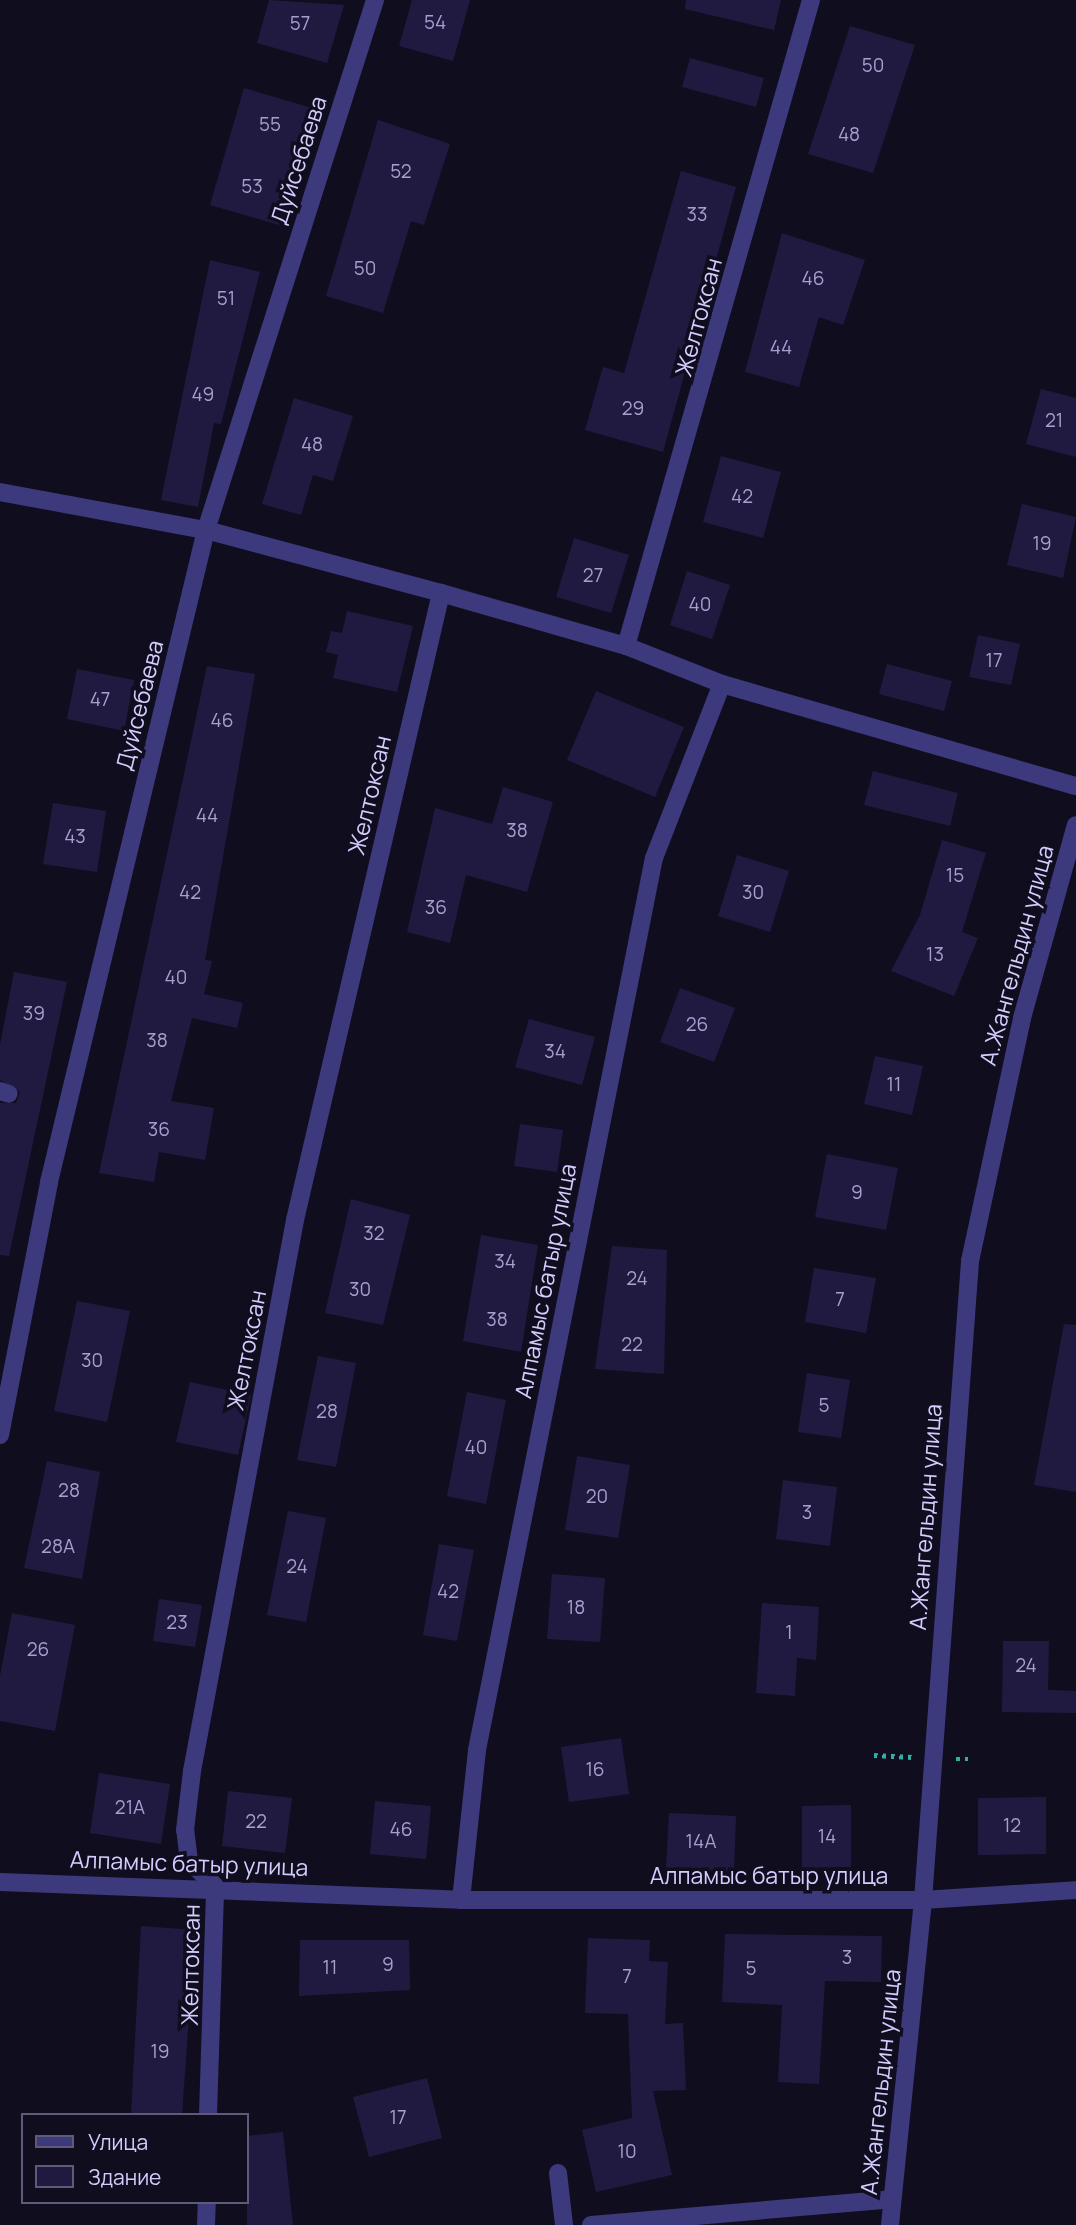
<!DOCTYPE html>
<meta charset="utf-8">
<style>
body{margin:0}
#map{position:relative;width:1076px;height:2225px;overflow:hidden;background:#100d1f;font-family:Manrope,sans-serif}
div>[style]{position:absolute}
.building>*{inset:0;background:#211a40}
.path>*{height:4.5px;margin-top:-2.25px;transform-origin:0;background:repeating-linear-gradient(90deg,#31aea6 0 3.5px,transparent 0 8.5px)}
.minor>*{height:18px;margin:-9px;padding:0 9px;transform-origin:9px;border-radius:9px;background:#3c397d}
span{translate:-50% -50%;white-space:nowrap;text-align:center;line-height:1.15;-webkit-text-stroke:7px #100d1f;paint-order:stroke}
.number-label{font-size:19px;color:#a6a0ce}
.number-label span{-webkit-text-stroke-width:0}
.street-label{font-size:23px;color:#d3cdfe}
.legend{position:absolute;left:21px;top:2113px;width:228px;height:91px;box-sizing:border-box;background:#100d1f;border:2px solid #5e5a78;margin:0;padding:9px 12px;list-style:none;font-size:21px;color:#d3cdfe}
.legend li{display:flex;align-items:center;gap:14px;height:35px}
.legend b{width:35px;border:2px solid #5e5a78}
</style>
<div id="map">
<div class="building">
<div style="clip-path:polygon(269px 0,344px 5px,327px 63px,257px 43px)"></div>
<div style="clip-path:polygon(412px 0,470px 0,453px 61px,399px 46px)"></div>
<div style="clip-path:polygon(686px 0,781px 0,774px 30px,685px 9px)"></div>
<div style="clip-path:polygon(850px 26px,915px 45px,873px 173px,808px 154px)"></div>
<div style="clip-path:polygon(690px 58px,764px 78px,756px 107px,682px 87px)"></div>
<div style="clip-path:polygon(244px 88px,312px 108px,279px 225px,210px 205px)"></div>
<div style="clip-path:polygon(378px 120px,450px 144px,424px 225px,411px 221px,383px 313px,326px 296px)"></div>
<div style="clip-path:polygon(681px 171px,736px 187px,663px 452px,585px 430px,603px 367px,624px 373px)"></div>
<div style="clip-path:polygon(782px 233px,865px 260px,843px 325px,819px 317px,799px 387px,745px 372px)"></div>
<div style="clip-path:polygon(210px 260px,260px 272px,221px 424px,214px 423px,198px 507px,161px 500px)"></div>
<div style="clip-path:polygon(1041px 389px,1076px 398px,1076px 457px,1026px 444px)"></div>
<div style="clip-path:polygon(294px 398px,353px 416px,333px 481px,313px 475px,301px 515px,262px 504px)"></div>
<div style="clip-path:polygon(721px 456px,781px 472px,763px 538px,703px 522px)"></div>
<div style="clip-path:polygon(1022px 504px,1076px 517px,1063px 578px,1007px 565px)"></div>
<div style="clip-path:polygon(574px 538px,629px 555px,611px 613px,556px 597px)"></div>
<div style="clip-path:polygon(687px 571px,730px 585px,712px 639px,670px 625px)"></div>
<div style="clip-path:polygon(347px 611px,413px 626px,397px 692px,333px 678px,338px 655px,326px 652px,331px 631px,342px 633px)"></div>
<div style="clip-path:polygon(978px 635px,1020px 644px,1011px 685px,969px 677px)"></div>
<div style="clip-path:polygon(887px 664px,952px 681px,944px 711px,879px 694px)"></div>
<div style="clip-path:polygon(207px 666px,255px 674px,205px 960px,212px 961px,204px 994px,243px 1003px,237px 1028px,192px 1018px,171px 1101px,214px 1108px,205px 1160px,159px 1152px,154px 1182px,99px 1173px)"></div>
<div style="clip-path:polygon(77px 669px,134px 680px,124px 731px,67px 719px)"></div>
<div style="clip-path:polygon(596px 691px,684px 727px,655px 797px,567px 760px)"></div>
<div style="clip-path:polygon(873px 771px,958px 793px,950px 826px,864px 805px)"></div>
<div style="clip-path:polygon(503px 787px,553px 802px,527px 892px,466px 875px,450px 943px,407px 932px,435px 808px,492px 824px)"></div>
<div style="clip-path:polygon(53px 803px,106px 811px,97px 872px,43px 864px)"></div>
<div style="clip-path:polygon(942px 840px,986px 853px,962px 932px,978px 938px,954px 996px,891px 971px,920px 915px)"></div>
<div style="clip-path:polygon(737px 855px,789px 871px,770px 932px,718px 916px)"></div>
<div style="clip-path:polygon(14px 972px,67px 982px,9px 1256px,0 1255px,0 1103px,16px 1103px,20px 1092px,0 1080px,0 1045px)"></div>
<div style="clip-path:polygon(680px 988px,735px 1008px,714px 1062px,660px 1042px)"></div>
<div style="clip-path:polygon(529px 1019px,595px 1037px,582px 1085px,515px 1067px)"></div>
<div style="clip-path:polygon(875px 1056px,923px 1066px,912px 1115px,864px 1104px)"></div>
<div style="clip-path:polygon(520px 1124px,563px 1130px,557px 1172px,514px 1166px)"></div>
<div style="clip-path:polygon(827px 1154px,898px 1168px,886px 1230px,815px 1217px)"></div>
<div style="clip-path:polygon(351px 1199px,410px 1215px,383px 1325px,325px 1313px)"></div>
<div style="clip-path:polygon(481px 1235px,538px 1245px,521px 1352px,463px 1341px)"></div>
<div style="clip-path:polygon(612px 1246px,667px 1250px,664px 1374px,595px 1369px)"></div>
<div style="clip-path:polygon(814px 1268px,876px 1278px,866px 1333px,805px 1322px)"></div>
<div style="clip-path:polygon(77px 1301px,130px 1311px,107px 1422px,54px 1411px)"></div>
<div style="clip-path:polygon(1064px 1324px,1076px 1325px,1076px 1492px,1034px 1485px)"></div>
<div style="clip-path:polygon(318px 1356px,356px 1363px,336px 1467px,297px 1460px)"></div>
<div style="clip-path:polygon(807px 1373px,850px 1380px,841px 1438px,798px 1432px)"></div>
<div style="clip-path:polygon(190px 1382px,251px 1395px,238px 1455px,176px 1442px)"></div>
<div style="clip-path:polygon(467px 1392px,506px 1400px,486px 1504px,447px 1496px)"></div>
<div style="clip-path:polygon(577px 1456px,630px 1465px,618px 1538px,565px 1530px)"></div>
<div style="clip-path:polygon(47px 1461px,100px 1472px,82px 1579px,24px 1568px)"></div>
<div style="clip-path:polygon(783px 1480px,837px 1487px,830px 1546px,776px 1539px)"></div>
<div style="clip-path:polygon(288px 1511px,326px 1518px,306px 1622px,267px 1615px)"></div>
<div style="clip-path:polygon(439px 1544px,474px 1550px,457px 1641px,423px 1635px)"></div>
<div style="clip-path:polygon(552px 1574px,605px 1578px,600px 1642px,547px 1639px)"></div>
<div style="clip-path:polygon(159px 1599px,202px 1605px,195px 1647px,153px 1641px)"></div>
<div style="clip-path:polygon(762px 1603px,819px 1607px,816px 1660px,797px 1658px,795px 1696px,756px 1693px)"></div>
<div style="clip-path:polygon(12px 1613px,75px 1625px,55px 1731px,0 1721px,0 1676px)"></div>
<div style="clip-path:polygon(1003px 1641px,1049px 1641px,1048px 1690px,1076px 1691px,1076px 1713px,1002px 1712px)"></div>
<div style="clip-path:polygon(621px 1738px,629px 1794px,569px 1802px,561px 1747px)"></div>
<div style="clip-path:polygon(99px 1773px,170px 1784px,161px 1844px,90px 1833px)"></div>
<div style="clip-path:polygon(228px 1791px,292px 1798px,285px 1853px,222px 1846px)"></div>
<div style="clip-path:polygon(1046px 1797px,1046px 1854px,978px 1855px,978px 1798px)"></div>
<div style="clip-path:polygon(375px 1801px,431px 1806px,426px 1859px,370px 1854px)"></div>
<div style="clip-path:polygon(851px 1805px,851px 1867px,802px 1868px,802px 1806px)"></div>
<div style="clip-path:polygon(669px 1813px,736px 1816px,734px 1871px,666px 1868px)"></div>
<div style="clip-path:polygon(141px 1926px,195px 1930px,182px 2115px,131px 2115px)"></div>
<div style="clip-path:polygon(725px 1934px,882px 1936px,881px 1982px,825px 1981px,819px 2084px,778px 2082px,782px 2005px,722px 2002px)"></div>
<div style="clip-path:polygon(588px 1938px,650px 1940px,649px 1961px,668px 1962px,665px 2024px,683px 2023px,686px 2090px,653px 2091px,672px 2175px,596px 2192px,582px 2130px,632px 2118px,628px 2014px,585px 2013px)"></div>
<div style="clip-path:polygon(300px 1940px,409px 1940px,410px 1990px,299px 1996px)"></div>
<div style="clip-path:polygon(427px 2078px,442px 2138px,369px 2157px,353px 2097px)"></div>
<div style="clip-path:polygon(283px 2132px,293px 2225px,247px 2225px,247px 2136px)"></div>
</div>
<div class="path">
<div style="left:874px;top:1755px;width:38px;rotate:3deg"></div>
<div style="left:956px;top:1759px;width:13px"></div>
</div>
<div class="minor">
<div style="left:0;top:492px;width:209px;rotate:10.5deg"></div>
<div style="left:206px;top:530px;width:243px;rotate:15deg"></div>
<div style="left:441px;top:593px;width:192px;rotate:16deg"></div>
<div style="left:626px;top:646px;width:103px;rotate:21.6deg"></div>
<div style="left:722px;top:684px;width:368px;rotate:16.1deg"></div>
<div style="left:626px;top:646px;width:672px;rotate:-74.02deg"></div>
<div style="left:0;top:1091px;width:9px;rotate:18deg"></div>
<div style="left:0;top:1435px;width:258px;rotate:-79deg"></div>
<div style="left:49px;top:1182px;width:671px;rotate:-76.46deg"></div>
<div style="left:206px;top:530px;width:556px;rotate:-72.31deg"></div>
<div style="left:0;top:1882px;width:461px;rotate:2.2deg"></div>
<div style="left:461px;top:1900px;width:462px"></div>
<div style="left:923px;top:1900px;width:153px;rotate:-3.7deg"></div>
<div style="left:461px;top:1900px;width:151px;rotate:-83.9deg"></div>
<div style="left:477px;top:1750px;width:909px;rotate:-78.78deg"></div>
<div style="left:654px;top:858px;width:187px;rotate:-68.7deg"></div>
<div style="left:208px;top:2115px;width:229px;rotate:-88.2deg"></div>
<div style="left:215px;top:1886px;width:36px;rotate:-136deg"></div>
<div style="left:189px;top:1861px;width:31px;rotate:-97deg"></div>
<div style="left:185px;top:1830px;width:59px;rotate:-83.2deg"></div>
<div style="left:192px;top:1771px;width:561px;rotate:-79.41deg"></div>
<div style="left:295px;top:1220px;width:644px;rotate:-76.89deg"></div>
<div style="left:558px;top:2173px;width:52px;rotate:83.4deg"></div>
<div style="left:206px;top:2225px;width:23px;rotate:-88deg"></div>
<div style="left:591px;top:2225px;width:302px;rotate:-4.9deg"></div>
<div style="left:890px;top:2225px;width:327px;rotate:-84.2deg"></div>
<div style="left:923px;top:1900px;width:641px;rotate:-85.79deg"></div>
<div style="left:970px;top:1261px;width:249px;rotate:-77.9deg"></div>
<div style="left:1022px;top:1018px;width:200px;rotate:-74.4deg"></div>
</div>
<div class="number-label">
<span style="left:435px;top:23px">54</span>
<span style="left:300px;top:24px">57</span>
<span style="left:873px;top:66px">50</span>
<span style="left:270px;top:125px">55</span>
<span style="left:849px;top:135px">48</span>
<span style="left:401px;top:172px">52</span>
<span style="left:252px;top:187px">53</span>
<span style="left:697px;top:215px">33</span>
<span style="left:365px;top:269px">50</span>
<span style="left:813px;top:279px">46</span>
<span style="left:226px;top:299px">51</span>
<span style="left:781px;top:348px">44</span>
<span style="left:203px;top:395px">49</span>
<span style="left:633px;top:409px">29</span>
<span style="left:1054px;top:421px">21</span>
<span style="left:312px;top:445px">48</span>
<span style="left:742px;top:497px">42</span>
<span style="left:1042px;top:544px">19</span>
<span style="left:593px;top:576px">27</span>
<span style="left:700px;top:605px">40</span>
<span style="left:994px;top:661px">17</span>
<span style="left:100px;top:700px">47</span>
<span style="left:222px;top:721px">46</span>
<span style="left:207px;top:816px">44</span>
<span style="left:517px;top:831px">38</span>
<span style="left:75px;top:837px">43</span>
<span style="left:955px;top:876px">15</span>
<span style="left:190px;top:893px">42</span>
<span style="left:753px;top:893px">30</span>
<span style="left:436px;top:908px">36</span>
<span style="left:935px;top:955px">13</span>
<span style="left:176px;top:978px">40</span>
<span style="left:34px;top:1014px">39</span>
<span style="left:697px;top:1025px">26</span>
<span style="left:157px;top:1041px">38</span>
<span style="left:555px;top:1052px">34</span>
<span style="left:894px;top:1085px">11</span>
<span style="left:159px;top:1130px">36</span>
<span style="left:857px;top:1193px">9</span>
<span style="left:374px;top:1234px">32</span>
<span style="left:505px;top:1262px">34</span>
<span style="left:637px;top:1279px">24</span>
<span style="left:360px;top:1290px">30</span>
<span style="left:840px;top:1300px">7</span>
<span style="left:497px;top:1320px">38</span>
<span style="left:632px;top:1345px">22</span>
<span style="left:92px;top:1361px">30</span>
<span style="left:824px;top:1406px">5</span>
<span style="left:327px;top:1412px">28</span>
<span style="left:476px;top:1448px">40</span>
<span style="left:69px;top:1491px">28</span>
<span style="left:597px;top:1497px">20</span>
<span style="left:807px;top:1513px">3</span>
<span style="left:58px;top:1547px">28А</span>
<span style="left:297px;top:1567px">24</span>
<span style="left:448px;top:1592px">42</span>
<span style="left:576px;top:1608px">18</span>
<span style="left:177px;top:1623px">23</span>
<span style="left:789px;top:1633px">1</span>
<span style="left:38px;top:1650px">26</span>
<span style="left:1026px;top:1666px">24</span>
<span style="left:595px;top:1770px">16</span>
<span style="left:130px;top:1808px">21А</span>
<span style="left:256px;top:1822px">22</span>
<span style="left:1012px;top:1826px">12</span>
<span style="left:401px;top:1830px">46</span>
<span style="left:827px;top:1837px">14</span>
<span style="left:701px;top:1842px">14А</span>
<span style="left:847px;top:1958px">3</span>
<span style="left:388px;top:1965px">9</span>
<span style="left:330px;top:1968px">11</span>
<span style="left:751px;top:1969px">5</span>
<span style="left:627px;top:1977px">7</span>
<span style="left:160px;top:2052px">19</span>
<span style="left:398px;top:2118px">17</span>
<span style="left:627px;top:2152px">10</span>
</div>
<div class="street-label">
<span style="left:298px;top:160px;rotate:-72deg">Дуйсебаева</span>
<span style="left:698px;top:317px;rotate:-75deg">Желтоксан</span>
<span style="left:139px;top:705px;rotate:-76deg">Дуйсебаева</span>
<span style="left:369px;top:795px;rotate:-77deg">Желтоксан</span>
<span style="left:1016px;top:955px;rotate:-75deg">А.Жангельдин улица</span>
<span style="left:545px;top:1281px;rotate:-79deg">Алпамыс батыр улица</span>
<span style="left:246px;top:1350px;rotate:-79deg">Желтоксан</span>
<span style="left:925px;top:1517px;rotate:-86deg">А.Жангельдин улица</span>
<span style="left:189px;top:1863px;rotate:2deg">Алпамыс батыр улица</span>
<span style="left:769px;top:1875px">Алпамыс батыр улица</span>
<span style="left:190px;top:1965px;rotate:-89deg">Желтоксан</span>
<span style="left:880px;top:2082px;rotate:-84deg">А.Жангельдин улица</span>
</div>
<ul class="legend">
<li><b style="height:9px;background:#3c397d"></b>Улица</li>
<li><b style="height:19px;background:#211a40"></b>Здание</li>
</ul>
</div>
